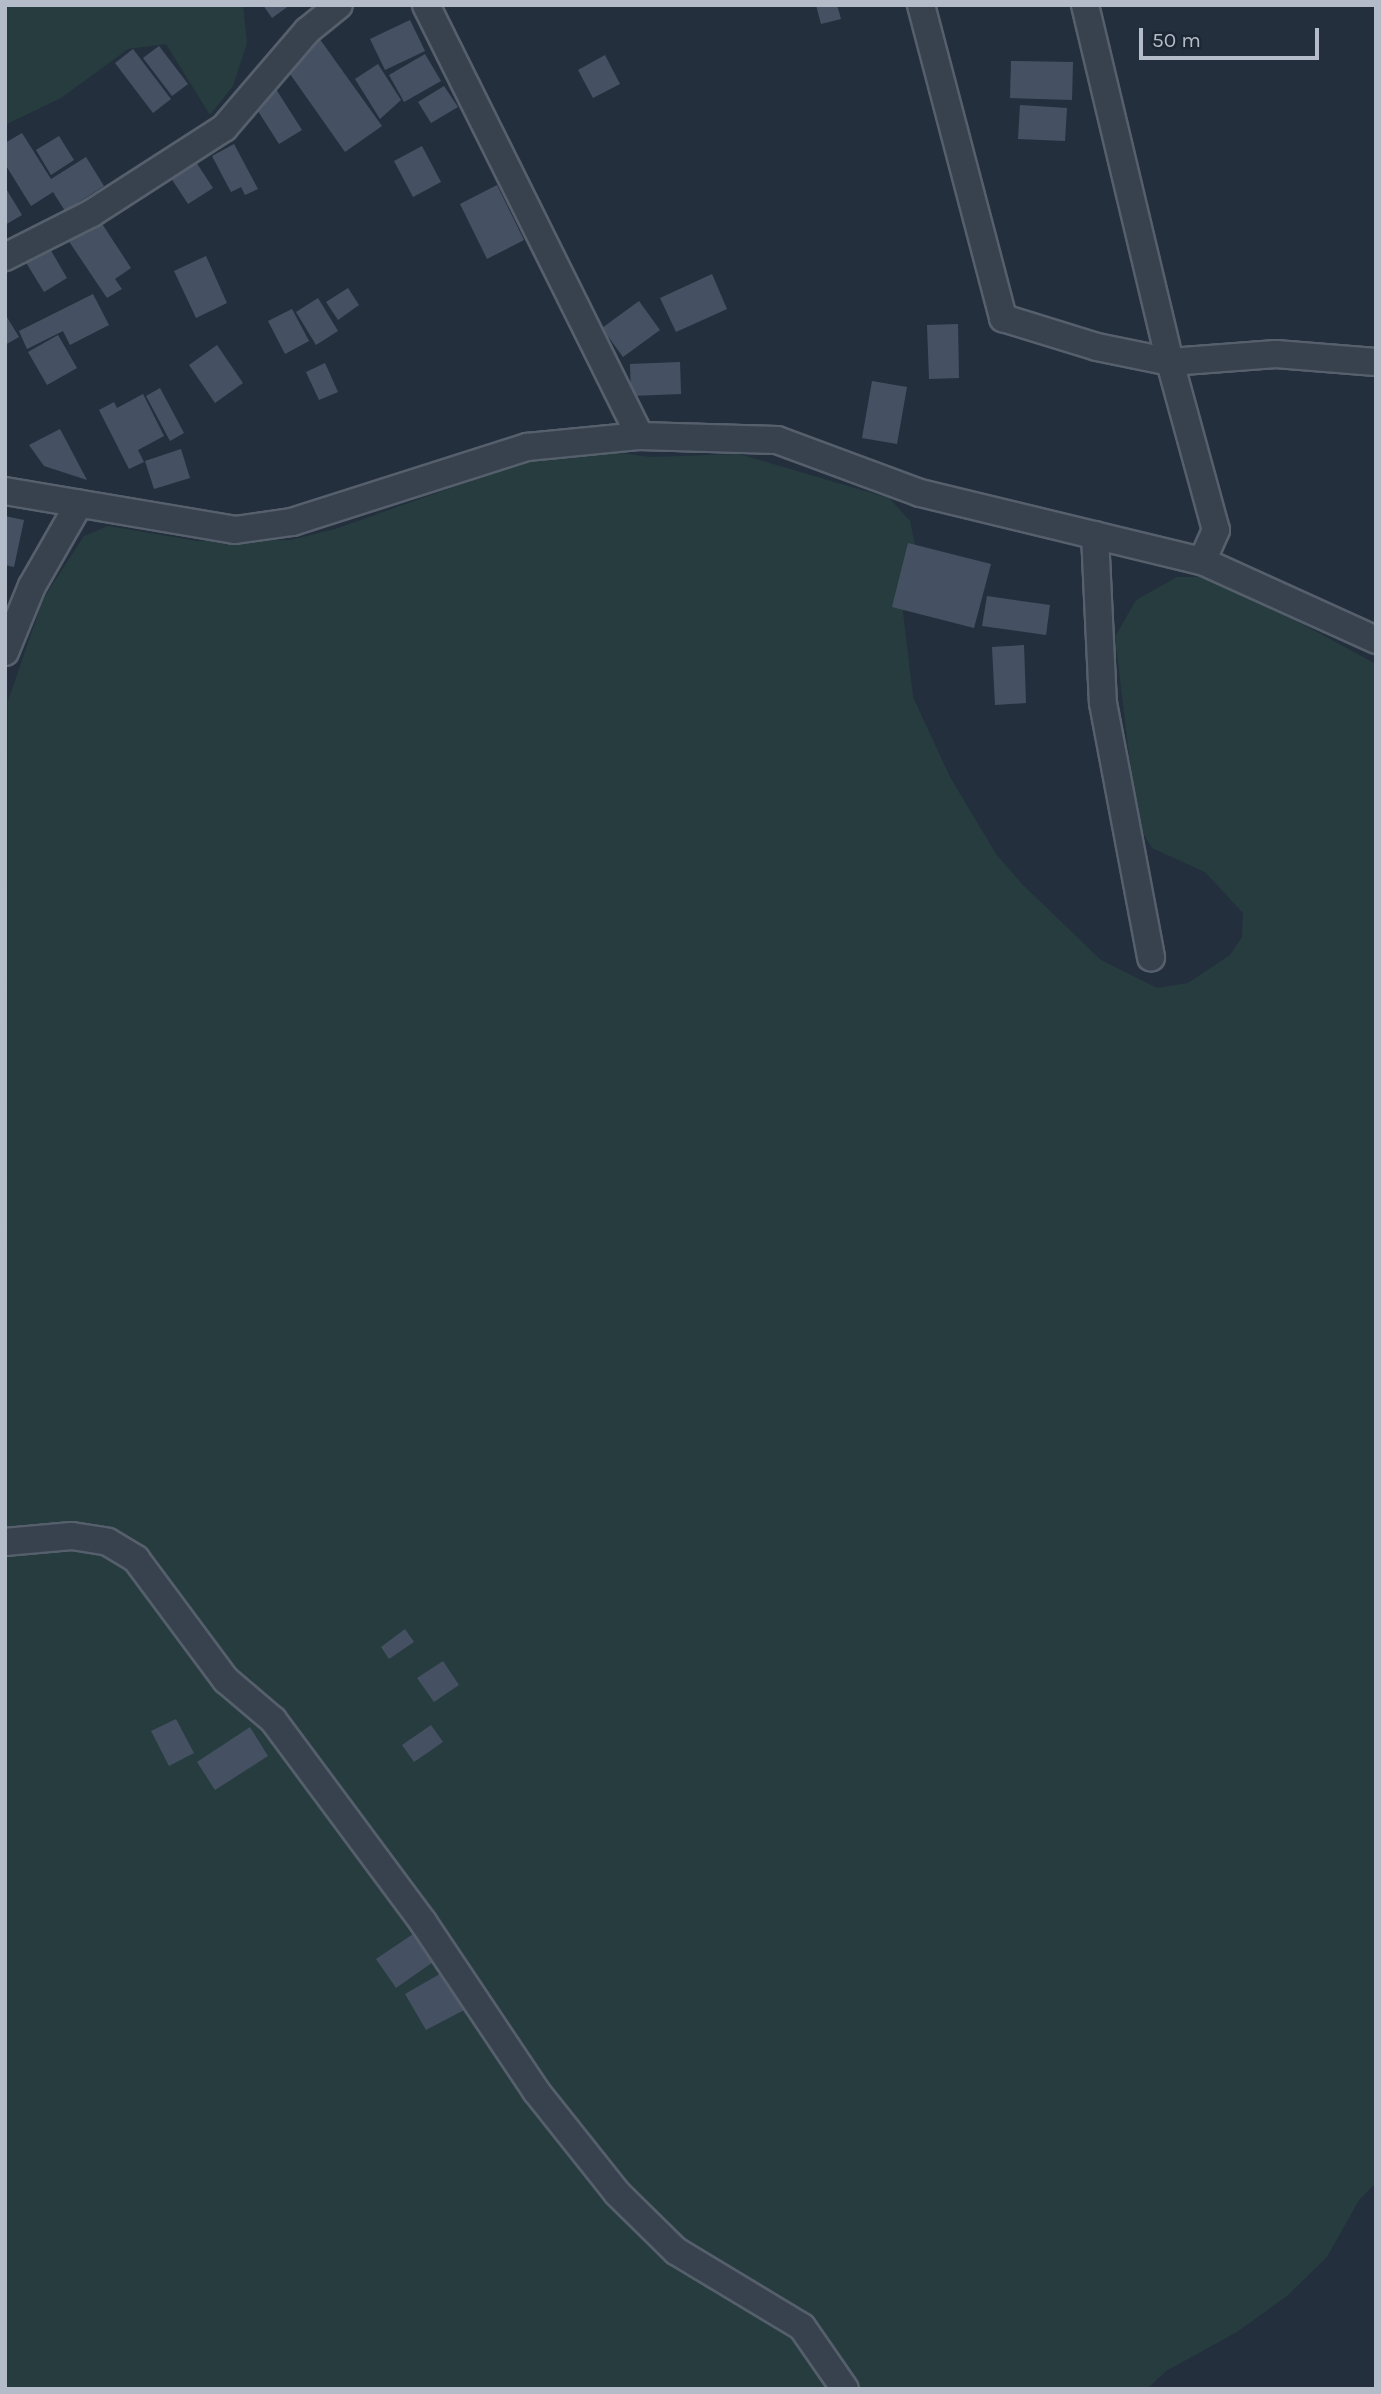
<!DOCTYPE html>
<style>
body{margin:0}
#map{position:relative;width:1381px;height:2394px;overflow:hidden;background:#242f3e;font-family:Karla,sans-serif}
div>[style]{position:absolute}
.green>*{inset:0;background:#263c3f}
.building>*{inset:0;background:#455162}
.roads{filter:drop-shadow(2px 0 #565f6c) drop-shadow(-2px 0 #565f6c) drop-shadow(0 2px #565f6c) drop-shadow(0 -2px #565f6c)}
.minor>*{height:26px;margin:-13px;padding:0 13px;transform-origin:13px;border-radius:13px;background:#38414e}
span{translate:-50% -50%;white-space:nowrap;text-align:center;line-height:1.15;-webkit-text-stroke:5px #1d2633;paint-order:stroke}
.frame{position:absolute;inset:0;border:7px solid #b4bcc9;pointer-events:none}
.scale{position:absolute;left:1139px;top:28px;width:180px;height:32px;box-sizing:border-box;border:4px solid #b4bcc9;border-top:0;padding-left:9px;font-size:21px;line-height:24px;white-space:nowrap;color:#b4bcc9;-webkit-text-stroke:5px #1d2633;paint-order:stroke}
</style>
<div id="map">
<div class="green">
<div style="clip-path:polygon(5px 5px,243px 5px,247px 43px,233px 86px,210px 115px,166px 44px,128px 49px,61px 98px,5px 125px)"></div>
<div style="clip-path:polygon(605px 451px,651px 457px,739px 454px,889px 498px,910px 521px,916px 550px,907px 577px,903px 612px,913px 697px,950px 777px,996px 854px,1022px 884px,1101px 960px,1157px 988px,1188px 983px,1230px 955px,1242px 937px,1243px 913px,1205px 872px,1152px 848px,1137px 823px,1115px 637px,1136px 600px,1177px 577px,1199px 577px,1238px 589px,1376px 664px,1376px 2183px,1359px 2200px,1327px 2257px,1287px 2296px,1237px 2332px,1166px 2371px,1147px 2389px,5px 2389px,8px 701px,43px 599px,84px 536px,108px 526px,197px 541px,291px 540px,335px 529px,544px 455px)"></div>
</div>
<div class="building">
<div style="clip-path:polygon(263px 5px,290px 5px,272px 18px)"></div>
<div style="clip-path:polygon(816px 5px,837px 5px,841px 19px,821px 24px)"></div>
<div style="clip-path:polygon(410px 20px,425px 51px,385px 70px,370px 39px)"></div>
<div style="clip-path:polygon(319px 38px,382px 126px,345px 152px,283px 64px)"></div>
<div style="clip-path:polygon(159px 46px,188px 84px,172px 96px,143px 58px)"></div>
<div style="clip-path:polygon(133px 49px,171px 99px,153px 113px,115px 63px)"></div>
<div style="clip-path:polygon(425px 54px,441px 81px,404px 102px,389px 75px)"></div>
<div style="clip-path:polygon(605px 55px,620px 84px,593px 98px,578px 70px)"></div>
<div style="clip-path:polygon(1011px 61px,1073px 62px,1072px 100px,1010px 98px)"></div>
<div style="clip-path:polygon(378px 64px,401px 100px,380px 119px,355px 79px)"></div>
<div style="clip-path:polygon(274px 86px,302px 130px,279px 144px,251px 100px)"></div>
<div style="clip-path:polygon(444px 86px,458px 107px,431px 123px,418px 102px)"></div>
<div style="clip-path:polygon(1020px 105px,1067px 108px,1065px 141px,1018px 139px)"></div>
<div style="clip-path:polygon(22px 133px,51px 179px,86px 157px,104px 186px,65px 211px,53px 192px,31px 206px,5px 164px,5px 143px)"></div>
<div style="clip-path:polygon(59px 136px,74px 160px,51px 175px,36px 150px)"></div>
<div style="clip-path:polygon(234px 144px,258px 189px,245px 195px,241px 187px,231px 192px,212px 156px)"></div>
<div style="clip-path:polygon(422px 146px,441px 182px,413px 197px,394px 161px)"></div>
<div style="clip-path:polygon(192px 156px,213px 188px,188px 204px,167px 172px)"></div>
<div style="clip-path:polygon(497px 185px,524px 240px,487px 259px,460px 204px)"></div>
<div style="clip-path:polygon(5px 187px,22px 215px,5px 225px)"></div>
<div style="clip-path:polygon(95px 213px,131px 268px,115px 279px,122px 289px,107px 298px,64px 234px)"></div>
<div style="clip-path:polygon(46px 242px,67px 278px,44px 292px,22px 256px)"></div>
<div style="clip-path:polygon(206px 256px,227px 303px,196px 318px,174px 271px)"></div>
<div style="clip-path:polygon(712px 274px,727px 309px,676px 332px,660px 298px)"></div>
<div style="clip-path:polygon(348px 288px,359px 305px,338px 320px,326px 302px)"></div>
<div style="clip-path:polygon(93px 294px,109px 325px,70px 345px,63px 331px,27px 349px,19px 331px)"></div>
<div style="clip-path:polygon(318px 298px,338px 331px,316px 345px,296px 312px)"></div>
<div style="clip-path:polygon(639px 301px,660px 330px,623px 357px,602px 328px)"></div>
<div style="clip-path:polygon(292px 309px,309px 341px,285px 354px,268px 321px)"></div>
<div style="clip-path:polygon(5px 314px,19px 337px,5px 345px)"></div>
<div style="clip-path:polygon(958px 324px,959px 378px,929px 379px,927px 325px)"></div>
<div style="clip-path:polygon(58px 335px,77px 368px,47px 385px,28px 352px)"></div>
<div style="clip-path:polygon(217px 345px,243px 383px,215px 403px,189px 365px)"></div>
<div style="clip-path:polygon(680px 362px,681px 394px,631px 396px,630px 364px)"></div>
<div style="clip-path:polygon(325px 363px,338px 392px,319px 400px,306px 372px)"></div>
<div style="clip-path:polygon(872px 381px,907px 387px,897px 444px,862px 438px)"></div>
<div style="clip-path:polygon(160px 388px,184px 433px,170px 441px,146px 396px)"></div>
<div style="clip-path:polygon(143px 394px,164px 436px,138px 450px,144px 462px,129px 469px,99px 410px,114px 402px,117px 408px)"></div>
<div style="clip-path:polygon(60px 429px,87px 480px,44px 466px,29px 445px)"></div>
<div style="clip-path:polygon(181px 449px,190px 478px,154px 489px,145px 461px)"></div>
<div style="clip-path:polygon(5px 516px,24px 520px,14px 567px,5px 565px)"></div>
<div style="clip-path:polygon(908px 543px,991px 564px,974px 628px,892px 607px)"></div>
<div style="clip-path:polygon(987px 596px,1050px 605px,1046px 635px,982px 626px)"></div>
<div style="clip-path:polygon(1024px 645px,1026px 703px,995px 705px,992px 647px)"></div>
<div style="clip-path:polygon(405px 1629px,414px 1642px,389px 1659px,381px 1647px)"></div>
<div style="clip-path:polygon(443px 1661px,459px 1685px,434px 1702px,417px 1678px)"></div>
<div style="clip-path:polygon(176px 1719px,194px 1753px,169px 1766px,151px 1731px)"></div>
<div style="clip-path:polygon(431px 1725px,443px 1742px,414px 1762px,402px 1745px)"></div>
<div style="clip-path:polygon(250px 1727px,268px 1756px,215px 1790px,197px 1762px)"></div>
<div style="clip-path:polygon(416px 1932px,436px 1960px,396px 1988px,376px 1959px)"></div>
<div style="clip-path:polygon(445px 1971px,466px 2009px,426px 2030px,405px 1994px)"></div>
</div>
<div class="roads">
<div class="minor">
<div style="left:426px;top:5px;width:481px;rotate:63.6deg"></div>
<div style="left:921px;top:5px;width:324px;rotate:75.3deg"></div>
<div style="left:1003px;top:318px;width:98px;rotate:17.1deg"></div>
<div style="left:1097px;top:347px;width:75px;rotate:11.6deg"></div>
<div style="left:1170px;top:362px;width:106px;rotate:-4.3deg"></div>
<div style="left:1276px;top:354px;width:100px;rotate:4.6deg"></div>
<div style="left:1085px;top:5px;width:367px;rotate:76.6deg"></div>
<div style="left:1170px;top:362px;width:174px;rotate:74.7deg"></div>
<div style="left:1216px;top:530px;width:34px;rotate:114deg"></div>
<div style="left:5px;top:257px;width:97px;rotate:-26.8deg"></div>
<div style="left:92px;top:213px;width:157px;rotate:-32.8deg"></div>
<div style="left:224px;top:128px;width:128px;rotate:-49.4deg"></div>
<div style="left:307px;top:31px;width:41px;rotate:-39.1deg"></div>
<div style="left:5px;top:491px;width:233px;rotate:9.6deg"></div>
<div style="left:235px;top:530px;width:58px;rotate:-8deg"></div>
<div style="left:292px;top:522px;width:247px;rotate:-17.7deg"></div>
<div style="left:527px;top:447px;width:114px;rotate:-5.6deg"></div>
<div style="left:640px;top:436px;width:137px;rotate:1.7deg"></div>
<div style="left:777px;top:440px;width:153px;rotate:20.3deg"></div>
<div style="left:920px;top:493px;width:290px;rotate:13.6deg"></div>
<div style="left:1202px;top:561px;width:191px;rotate:24.4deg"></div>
<div style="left:1095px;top:535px;width:168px;rotate:87.3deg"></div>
<div style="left:1103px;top:703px;width:259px;rotate:79.3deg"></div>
<div style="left:5px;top:652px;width:71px;rotate:-67.8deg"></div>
<div style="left:32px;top:586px;width:95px;rotate:-60.2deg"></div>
<div style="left:5px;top:1542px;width:67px;rotate:-5.1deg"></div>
<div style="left:72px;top:1536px;width:36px;rotate:9deg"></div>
<div style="left:108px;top:1542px;width:33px;rotate:31deg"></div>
<div style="left:136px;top:1559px;width:151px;rotate:53.4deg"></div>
<div style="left:226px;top:1680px;width:62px;rotate:40.4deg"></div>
<div style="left:273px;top:1720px;width:252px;rotate:53.4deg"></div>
<div style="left:423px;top:1922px;width:203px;rotate:56.2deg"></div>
<div style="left:536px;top:2091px;width:130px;rotate:51.5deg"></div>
<div style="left:617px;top:2193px;width:83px;rotate:44.5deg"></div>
<div style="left:676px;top:2251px;width:147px;rotate:31.1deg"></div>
<div style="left:802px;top:2327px;width:75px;rotate:55.3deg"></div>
</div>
</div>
<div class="frame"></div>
<div class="scale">50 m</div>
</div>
